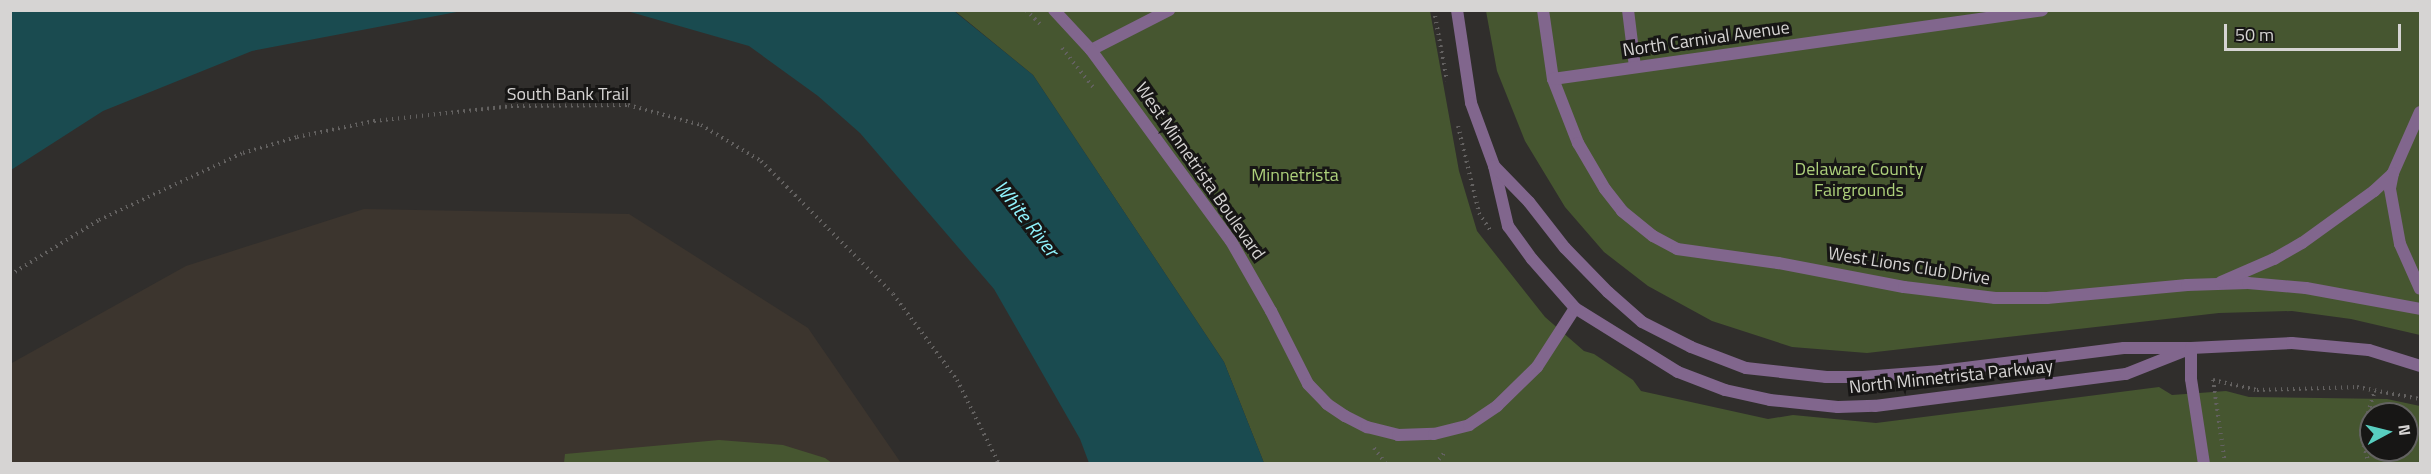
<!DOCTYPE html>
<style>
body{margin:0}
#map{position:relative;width:2431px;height:474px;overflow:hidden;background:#302e2c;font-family:"Titillium Web",sans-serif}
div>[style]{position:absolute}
.built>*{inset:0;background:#3c352e}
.green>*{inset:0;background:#465630}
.water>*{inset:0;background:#1a4b50}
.path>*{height:4px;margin-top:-2px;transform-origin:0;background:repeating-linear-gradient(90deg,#636160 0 1.5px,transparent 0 6px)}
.lane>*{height:12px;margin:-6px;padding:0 6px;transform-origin:6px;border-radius:6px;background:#81668d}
.street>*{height:12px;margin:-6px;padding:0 6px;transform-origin:6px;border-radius:6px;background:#81668d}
span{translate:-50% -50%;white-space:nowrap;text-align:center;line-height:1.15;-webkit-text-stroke:6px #171615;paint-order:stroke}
.street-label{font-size:18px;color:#d6d4d3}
.park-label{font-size:18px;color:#add07b}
.water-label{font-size:20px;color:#90f4fe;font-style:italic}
.frame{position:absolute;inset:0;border:12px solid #d6d4d3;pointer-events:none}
.north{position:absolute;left:2359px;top:402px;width:60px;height:60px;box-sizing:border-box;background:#171615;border:2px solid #636261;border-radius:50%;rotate:83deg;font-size:16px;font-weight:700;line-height:24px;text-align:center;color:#d6d4d3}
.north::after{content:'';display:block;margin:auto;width:21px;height:27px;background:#58cec0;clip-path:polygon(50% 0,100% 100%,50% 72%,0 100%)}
.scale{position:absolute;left:2224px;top:24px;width:177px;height:27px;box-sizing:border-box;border:3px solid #d6d4d3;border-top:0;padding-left:8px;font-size:18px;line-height:21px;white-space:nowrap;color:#d6d4d3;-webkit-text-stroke:4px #171615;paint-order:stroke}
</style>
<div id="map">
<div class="built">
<div style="clip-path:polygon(364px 209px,629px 214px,808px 328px,901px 463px,11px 463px,10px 364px,186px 266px)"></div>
</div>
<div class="green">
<div style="clip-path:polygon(evenodd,955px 11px,1430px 11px,1459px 171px,1477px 231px,1545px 317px,1584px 351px,1594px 354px,1633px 380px,1641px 391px,1768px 419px,1793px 415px,1876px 423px,2159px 387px,2172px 395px,2226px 391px,2249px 397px,2387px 399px,2420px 406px,2420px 463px,1264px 463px,1224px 362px,1033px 75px,955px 11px,2371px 414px,2407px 414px,2407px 450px,2371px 450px,2371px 414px)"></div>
<div style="clip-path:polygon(1486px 11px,2420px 11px,2420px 335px,2351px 319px,2292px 311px,2219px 313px,1867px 353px,1792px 347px,1712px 321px,1648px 286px,1604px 252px,1565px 207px,1525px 141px,1497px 71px)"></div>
<div style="clip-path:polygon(719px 440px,783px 445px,825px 458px,832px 463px,564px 463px,565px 454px)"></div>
</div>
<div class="water">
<div style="clip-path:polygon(11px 10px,462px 10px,462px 11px,252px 51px,103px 111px,11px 170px)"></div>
<div style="clip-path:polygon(627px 11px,954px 11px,1033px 75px,1224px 362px,1264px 463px,1089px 463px,1080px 439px,994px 289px,860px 133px,818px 96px,749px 46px)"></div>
</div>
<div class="path">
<div style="left:1026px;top:10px;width:21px;rotate:45deg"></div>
<div style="left:1434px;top:10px;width:72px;rotate:79.6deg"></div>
<div style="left:1062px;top:48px;width:50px;rotate:51.5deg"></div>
<div style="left:1458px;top:126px;width:89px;rotate:76.4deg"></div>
<div style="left:1479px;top:213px;width:20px;rotate:57deg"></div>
<div style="left:10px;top:275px;width:105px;rotate:-31.7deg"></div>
<div style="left:99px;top:220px;width:159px;rotate:-25deg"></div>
<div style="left:243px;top:153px;width:56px;rotate:-16.5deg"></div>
<div style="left:297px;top:137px;width:79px;rotate:-11.7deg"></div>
<div style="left:374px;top:121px;width:138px;rotate:-6.2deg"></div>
<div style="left:511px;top:106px;width:117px;rotate:-0.5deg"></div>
<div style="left:628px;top:105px;width:76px;rotate:15.3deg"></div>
<div style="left:701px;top:125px;width:70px;rotate:31deg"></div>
<div style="left:761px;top:161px;width:187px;rotate:45.2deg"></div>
<div style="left:893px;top:294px;width:107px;rotate:53.3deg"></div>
<div style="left:957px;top:380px;width:94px;rotate:63.4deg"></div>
<div style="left:1374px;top:448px;width:20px;rotate:53deg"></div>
<div style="left:1435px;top:464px;width:16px;rotate:-50deg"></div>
<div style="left:2225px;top:464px;width:85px;rotate:-98.1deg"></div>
<div style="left:2213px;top:380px;width:45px;rotate:12.8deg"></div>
<div style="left:2257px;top:390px;width:100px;rotate:-1.7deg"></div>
<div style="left:2357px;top:387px;width:64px;rotate:10.8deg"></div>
<div style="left:2369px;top:464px;width:29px;rotate:-106deg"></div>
<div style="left:2361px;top:436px;width:48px;rotate:-73.1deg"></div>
</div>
<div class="lane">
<div style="left:1543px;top:10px;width:70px;rotate:81.8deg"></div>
<div style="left:1553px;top:79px;width:69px;rotate:68.7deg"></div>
<div style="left:1578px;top:143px;width:53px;rotate:59.6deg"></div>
<div style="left:1605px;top:189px;width:28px;rotate:52deg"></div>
<div style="left:1622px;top:211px;width:40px;rotate:39deg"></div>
<div style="left:1653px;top:236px;width:27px;rotate:28deg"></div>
<div style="left:1677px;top:249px;width:102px;rotate:7.9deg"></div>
<div style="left:1778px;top:263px;width:128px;rotate:10.8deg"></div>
<div style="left:1904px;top:287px;width:92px;rotate:6.9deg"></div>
<div style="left:1995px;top:298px;width:52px"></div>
<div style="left:2047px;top:298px;width:141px;rotate:-5.3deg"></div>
<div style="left:2187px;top:285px;width:61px;rotate:-1.9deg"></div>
<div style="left:2248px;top:283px;width:58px;rotate:4.9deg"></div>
<div style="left:2306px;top:288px;width:116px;rotate:10.4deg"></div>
<div style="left:1628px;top:10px;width:57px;rotate:83deg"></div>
<div style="left:1091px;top:50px;width:88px;rotate:-27.1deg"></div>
<div style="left:1553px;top:79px;width:494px;rotate:-8deg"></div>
<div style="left:2420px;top:112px;width:67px;rotate:113.9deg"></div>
<div style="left:2393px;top:173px;width:16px;rotate:101deg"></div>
<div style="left:2390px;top:189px;width:56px;rotate:79.7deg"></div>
<div style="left:2400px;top:244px;width:49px;rotate:66deg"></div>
<div style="left:2221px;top:282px;width:58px;rotate:-23.5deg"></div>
<div style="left:2274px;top:259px;width:32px;rotate:-30deg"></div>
<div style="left:2302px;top:243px;width:89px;rotate:-35.8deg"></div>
<div style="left:2374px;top:191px;width:26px;rotate:-43deg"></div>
</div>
<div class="street">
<div style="left:1054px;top:10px;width:54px;rotate:47.2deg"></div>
<div style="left:1091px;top:50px;width:237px;rotate:53.8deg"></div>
<div style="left:1231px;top:241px;width:81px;rotate:60.3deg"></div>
<div style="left:1271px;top:311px;width:82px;rotate:63.1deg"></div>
<div style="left:1308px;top:384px;width:28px;rotate:46deg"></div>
<div style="left:1327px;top:404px;width:22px;rotate:34deg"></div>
<div style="left:1345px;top:416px;width:25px;rotate:27deg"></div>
<div style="left:1367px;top:427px;width:32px;rotate:14deg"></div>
<div style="left:1398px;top:435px;width:36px;rotate:-2deg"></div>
<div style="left:1434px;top:434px;width:36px;rotate:-14deg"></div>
<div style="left:1469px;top:425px;width:34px;rotate:-34deg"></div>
<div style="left:1497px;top:406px;width:56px;rotate:-44.3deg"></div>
<div style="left:1537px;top:367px;width:70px;rotate:-57.2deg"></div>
<div style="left:1457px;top:10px;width:94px;rotate:81.4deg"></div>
<div style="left:1471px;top:103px;width:67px;rotate:69.9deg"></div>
<div style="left:1494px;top:166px;width:62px;rotate:76.9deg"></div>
<div style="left:1508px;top:226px;width:41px;rotate:54deg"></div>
<div style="left:1532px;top:259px;width:65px;rotate:48.7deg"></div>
<div style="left:1575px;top:308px;width:121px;rotate:31.9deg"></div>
<div style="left:1678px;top:372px;width:50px;rotate:21deg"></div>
<div style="left:1725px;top:390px;width:46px;rotate:12.5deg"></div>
<div style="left:1770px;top:400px;width:68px;rotate:5.9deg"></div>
<div style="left:1838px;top:407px;width:37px;rotate:-2deg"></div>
<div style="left:1875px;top:406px;width:253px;rotate:-7.3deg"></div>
<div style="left:2126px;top:374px;width:62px;rotate:-21.6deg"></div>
<div style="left:1494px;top:166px;width:50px;rotate:45.8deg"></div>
<div style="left:1529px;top:202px;width:58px;rotate:52deg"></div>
<div style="left:1565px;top:248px;width:62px;rotate:45.7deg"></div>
<div style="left:1608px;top:292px;width:45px;rotate:41.4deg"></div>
<div style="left:1642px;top:322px;width:55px;rotate:27deg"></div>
<div style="left:1691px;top:347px;width:59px;rotate:20.9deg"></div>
<div style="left:1746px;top:368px;width:81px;rotate:6.4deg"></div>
<div style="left:1826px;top:377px;width:37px"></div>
<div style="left:1863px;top:377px;width:78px;rotate:-4.4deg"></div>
<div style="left:1941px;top:371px;width:184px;rotate:-7.2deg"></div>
<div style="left:2124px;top:348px;width:67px"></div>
<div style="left:2191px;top:348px;width:101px;rotate:-2.8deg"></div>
<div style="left:2292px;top:343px;width:77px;rotate:5.2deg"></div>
<div style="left:2369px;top:350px;width:53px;rotate:17.4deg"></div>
<div style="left:2191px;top:348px;width:31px;rotate:90deg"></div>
<div style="left:2191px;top:379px;width:86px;rotate:81.3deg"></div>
</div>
<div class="street-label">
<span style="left:1706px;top:39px;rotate:-8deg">North Carnival Avenue</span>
<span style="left:568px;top:94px">South Bank Trail</span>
<span style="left:1200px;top:171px;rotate:55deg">West Minnetrista Boulevard</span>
<span style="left:1909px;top:266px;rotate:9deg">West Lions Club Drive</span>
<span style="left:1951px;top:377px;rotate:-6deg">North Minnetrista Parkway</span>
</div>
<div class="park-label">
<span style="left:1859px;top:180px">Delaware County<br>Fairgrounds</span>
<span style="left:1295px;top:175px">Minnetrista</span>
</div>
<div class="water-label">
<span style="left:1027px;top:218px;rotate:52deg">White River</span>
</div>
<div class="frame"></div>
<div class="north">N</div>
<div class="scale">50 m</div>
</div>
